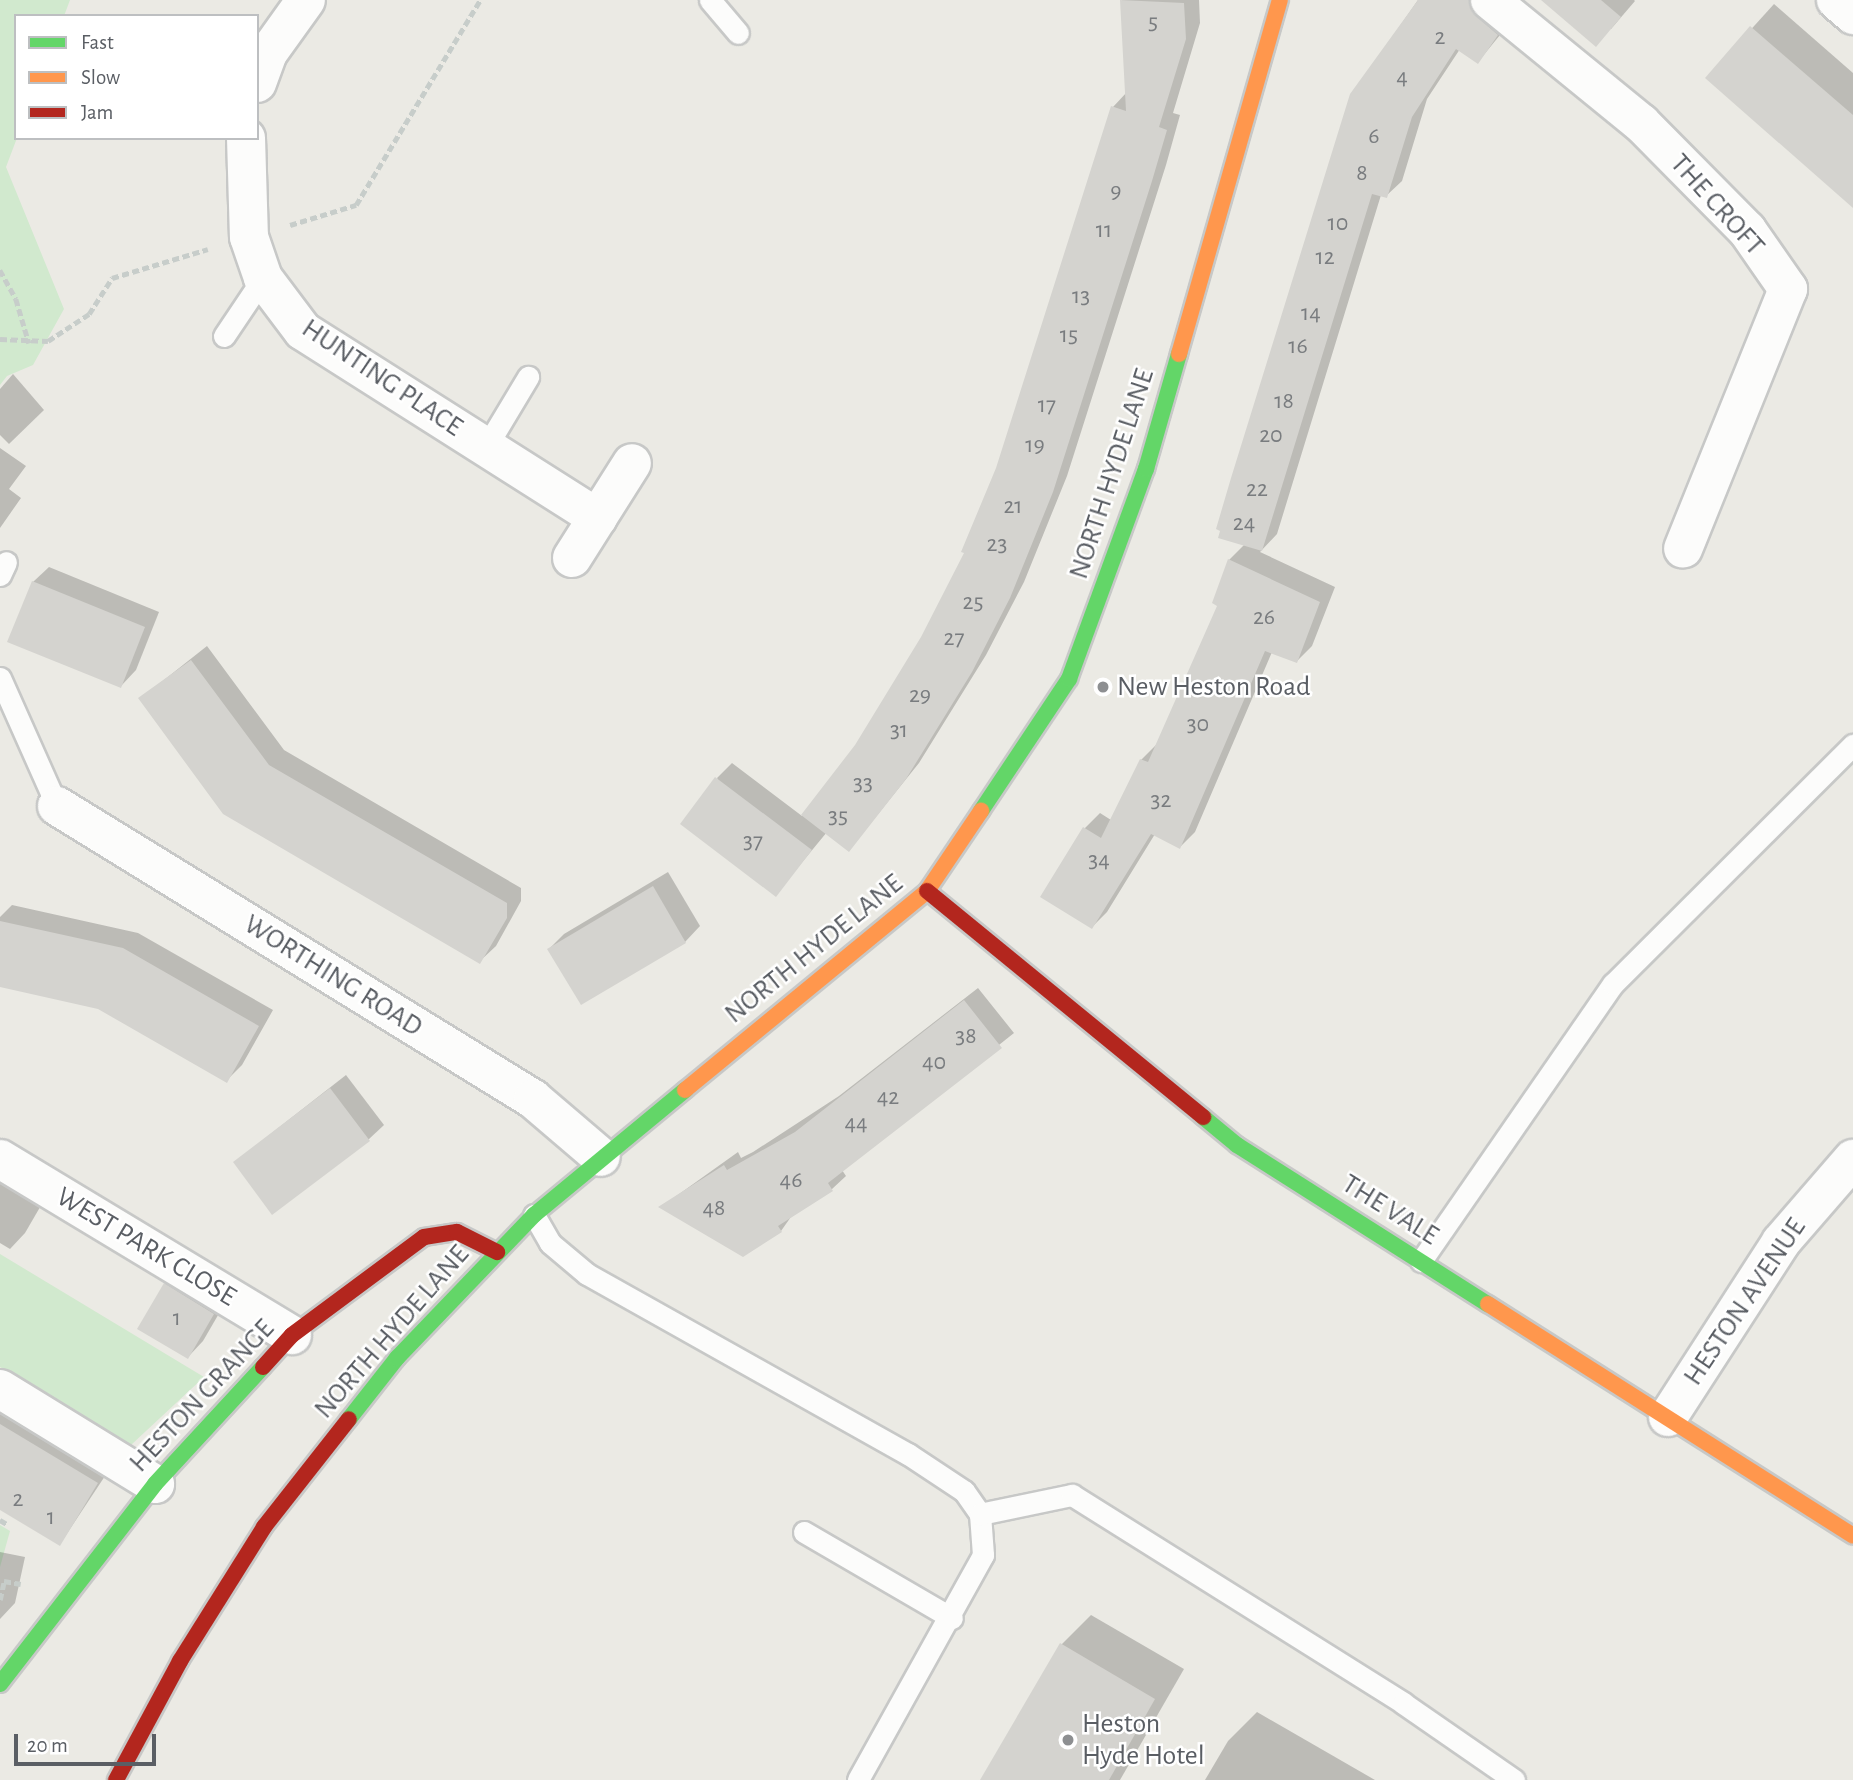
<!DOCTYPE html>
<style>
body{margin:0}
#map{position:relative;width:1853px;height:1780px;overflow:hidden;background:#ebeae4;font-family:"Alegreya Sans",sans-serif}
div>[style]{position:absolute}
.green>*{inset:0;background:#d1e9ce}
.shadow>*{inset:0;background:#0003}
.building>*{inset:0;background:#d4d3cf}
.path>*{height:4.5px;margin-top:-2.25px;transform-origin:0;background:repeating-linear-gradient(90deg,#c7cdca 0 7px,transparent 0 10.5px)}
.roads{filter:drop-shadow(2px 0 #c7c8c7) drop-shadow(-2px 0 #c7c8c7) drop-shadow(0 2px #c7c8c7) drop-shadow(0 -2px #c7c8c7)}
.lane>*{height:21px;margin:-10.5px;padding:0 10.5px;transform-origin:10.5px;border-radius:10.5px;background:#fcfcfb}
.street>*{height:38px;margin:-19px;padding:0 19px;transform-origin:19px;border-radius:19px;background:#fcfcfb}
.fast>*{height:16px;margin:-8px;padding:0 8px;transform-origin:8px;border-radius:8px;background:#63d668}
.slow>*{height:16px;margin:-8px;padding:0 8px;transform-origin:8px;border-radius:8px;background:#ff974d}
.jam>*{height:16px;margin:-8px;padding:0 8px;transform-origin:8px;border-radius:8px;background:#b3261e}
.dots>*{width:19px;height:19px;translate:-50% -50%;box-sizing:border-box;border:4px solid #fff;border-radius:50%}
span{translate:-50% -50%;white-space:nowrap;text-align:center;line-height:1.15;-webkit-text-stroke:5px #fff;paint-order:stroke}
.number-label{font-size:24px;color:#797c7f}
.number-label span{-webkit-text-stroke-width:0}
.street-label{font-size:28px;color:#5a5e64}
.poi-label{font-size:28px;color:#5a5e64}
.left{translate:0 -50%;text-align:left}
.legend{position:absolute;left:14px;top:14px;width:245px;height:126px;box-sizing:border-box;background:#fff;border:2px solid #bdbfc1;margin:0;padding:9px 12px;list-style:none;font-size:21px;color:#5a5e64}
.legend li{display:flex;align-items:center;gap:14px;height:35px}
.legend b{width:35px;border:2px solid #bdbfc1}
.scale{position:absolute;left:14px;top:1734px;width:142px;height:32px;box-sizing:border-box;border:4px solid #5a5e64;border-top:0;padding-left:9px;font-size:21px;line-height:24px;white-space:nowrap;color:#5a5e64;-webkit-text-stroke:5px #fff;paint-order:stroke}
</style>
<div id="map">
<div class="green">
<div style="clip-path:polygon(0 0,70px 0,64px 16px,16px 16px,17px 138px,6px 167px,64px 309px,33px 365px,7px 376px,0 385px)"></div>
<div style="clip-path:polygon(0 1254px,204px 1377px,131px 1445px,0 1367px)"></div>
<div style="clip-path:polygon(0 1525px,10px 1531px,0 1567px)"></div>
</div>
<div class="shadow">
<div style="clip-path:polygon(1122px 0,1199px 0,1200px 23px,1173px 113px,1180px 115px,1166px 165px,1067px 476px,1024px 582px,986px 655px,919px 763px,849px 850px,827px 832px,776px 894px,717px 778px,732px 763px,802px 816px,856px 746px,923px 638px,966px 552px,998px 469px,1113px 107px,1127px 92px)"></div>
<div style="clip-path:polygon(1418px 0,1492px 0,1513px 19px,1478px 62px,1460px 49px,1427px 99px,1402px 181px,1386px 196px,1381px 195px,1277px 534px,1260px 552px,1335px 587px,1312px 646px,1297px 661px,1272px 652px,1195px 832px,1180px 847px,1155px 834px,1107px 912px,1092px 927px,1085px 828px,1100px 813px,1111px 820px,1141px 760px,1157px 744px,1220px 605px,1229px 560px,1245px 544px,1352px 95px)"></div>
<div style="clip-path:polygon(1544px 0,1634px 0,1635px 1px,1611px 29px)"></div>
<div style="clip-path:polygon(1774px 4px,1853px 73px,1853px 206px,1707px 78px)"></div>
<div style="clip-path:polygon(13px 374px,44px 410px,9px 444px,0 435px,0 389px)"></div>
<div style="clip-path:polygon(0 448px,26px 466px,9px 489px,21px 498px,0 528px)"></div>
<div style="clip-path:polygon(49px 567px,159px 612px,136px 670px,121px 686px,33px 582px)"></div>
<div style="clip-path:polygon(207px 646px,284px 750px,521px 888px,521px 901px,496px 946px,480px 961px,140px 699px)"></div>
<div style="clip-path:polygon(668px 872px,700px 926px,685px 942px,549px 949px,564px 934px)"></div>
<div style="clip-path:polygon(12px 905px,138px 933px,273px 1010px,242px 1065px,226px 1081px,99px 1008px,0 986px,0 917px)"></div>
<div style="clip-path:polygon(978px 988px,1014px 1033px,842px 1170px,846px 1176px,832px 1189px,793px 1214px,781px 1231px,661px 1207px,738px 1152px,741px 1158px,753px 1152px,839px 1096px)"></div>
<div style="clip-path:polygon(346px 1075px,384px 1125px,368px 1140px,235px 1162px)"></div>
<div style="clip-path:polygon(0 1162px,50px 1190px,25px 1233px,10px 1249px,0 1243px)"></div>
<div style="clip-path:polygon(180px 1269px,228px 1298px,203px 1341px,188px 1357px,165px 1284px)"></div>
<div style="clip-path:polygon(0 1404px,109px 1470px,60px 1544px,0 1508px)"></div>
<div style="clip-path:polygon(0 1552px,25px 1557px,15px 1603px,0 1619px)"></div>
<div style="clip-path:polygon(1091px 1615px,1184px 1669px,1120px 1780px,982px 1780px,1061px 1645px)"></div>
<div style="clip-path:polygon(1257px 1712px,1375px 1780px,1205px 1780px,1228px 1741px)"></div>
</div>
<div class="building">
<div style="clip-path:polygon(1120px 0,1184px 3px,1186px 39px,1159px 127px,1167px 130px,1152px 181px,1053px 492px,1010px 598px,972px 672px,906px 779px,849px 852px,801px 815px,855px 745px,921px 637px,964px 553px,961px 552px,996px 468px,1111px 106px,1126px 111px)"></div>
<div style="clip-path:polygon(1418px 0,1469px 0,1476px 16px,1498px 35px,1478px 64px,1456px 49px,1412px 117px,1387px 198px,1372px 194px,1262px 551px,1218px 538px,1220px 531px,1216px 529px,1231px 478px,1350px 94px)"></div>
<div style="clip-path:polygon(1541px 0,1601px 0,1621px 17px,1596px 47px)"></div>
<div style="clip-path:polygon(1750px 26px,1853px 115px,1853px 208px,1705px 78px)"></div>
<div style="clip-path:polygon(1228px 559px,1320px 602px,1297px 663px,1265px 651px,1180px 849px,1151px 834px,1092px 929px,1040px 897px,1083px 827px,1101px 838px,1140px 759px,1148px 762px,1217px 606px,1212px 603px)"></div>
<div style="clip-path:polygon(32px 581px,145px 627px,121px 688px,7px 642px)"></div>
<div style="clip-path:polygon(191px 660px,269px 765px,507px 903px,507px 918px,480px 964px,223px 814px,138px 698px)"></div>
<div style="clip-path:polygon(715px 777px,812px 850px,776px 897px,680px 824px)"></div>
<div style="clip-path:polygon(653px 886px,686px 943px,581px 1005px,547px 949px)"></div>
<div style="clip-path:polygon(0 921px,123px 948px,259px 1026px,227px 1083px,98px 1009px,0 987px)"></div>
<div style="clip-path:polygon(964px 1000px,1002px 1048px,828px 1183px,833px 1191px,778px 1226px,782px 1232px,743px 1257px,658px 1207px,724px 1165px,727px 1170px,795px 1132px)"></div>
<div style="clip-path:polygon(330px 1088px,370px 1141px,272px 1215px,233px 1162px)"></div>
<div style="clip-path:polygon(164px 1283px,214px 1314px,188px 1359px,137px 1329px)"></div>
<div style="clip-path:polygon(0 1424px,98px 1483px,60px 1546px,0 1510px)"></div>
<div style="clip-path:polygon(1060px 1643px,1155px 1699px,1109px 1780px,980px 1780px)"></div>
</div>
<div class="path">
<div style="left:290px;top:225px;width:69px;rotate:-16.9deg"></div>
<div style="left:356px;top:205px;width:240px;rotate:-58.8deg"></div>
<div style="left:0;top:270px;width:33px;rotate:61deg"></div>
<div style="left:16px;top:299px;width:46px;rotate:73.5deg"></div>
<div style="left:0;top:339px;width:48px;rotate:2.4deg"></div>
<div style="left:48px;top:341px;width:49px;rotate:-33.4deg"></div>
<div style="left:89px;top:314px;width:43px;rotate:-57.4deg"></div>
<div style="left:112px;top:278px;width:100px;rotate:-16.8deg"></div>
<div style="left:0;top:1520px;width:8px;rotate:30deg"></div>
<div style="left:0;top:1600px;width:19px;rotate:-78deg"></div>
<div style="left:4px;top:1581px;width:17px;rotate:10deg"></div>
</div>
<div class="roads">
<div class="lane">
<div style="left:710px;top:0;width:43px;rotate:49.7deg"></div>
<div style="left:224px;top:336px;width:70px;rotate:-56.1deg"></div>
<div style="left:486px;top:447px;width:82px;rotate:-59deg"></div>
<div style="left:0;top:575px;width:14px;rotate:-65deg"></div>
<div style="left:0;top:678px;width:140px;rotate:66deg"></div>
<div style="left:534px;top:1215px;width:32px;rotate:60deg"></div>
<div style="left:550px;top:1243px;width:48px;rotate:40deg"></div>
<div style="left:587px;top:1274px;width:368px;rotate:29.3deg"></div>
<div style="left:908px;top:1454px;width:67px;rotate:33.5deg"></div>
<div style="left:964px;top:1491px;width:28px;rotate:55deg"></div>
<div style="left:980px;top:1514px;width:41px;rotate:85.8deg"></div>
<div style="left:983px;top:1555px;width:257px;rotate:119.1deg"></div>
<div style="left:1421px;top:1261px;width:337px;rotate:-55.3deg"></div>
<div style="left:1613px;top:984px;width:339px;rotate:-44.9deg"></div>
<div style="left:980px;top:1514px;width:94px;rotate:-11.7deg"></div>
<div style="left:1072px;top:1495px;width:391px;rotate:32.1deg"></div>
<div style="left:1403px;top:1703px;width:135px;rotate:34.7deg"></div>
<div style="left:804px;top:1532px;width:171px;rotate:30.2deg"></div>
</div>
<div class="street">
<div style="left:1490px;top:0;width:195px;rotate:39.2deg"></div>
<div style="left:1641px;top:123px;width:151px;rotate:45.3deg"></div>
<div style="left:1747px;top:230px;width:72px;rotate:55.2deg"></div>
<div style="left:1788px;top:289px;width:280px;rotate:112deg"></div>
<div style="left:1836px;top:0;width:23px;rotate:41deg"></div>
<div style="left:257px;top:83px;width:32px;rotate:-70deg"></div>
<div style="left:268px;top:53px;width:65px;rotate:-54.4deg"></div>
<div style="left:246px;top:138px;width:99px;rotate:88.3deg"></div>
<div style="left:249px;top:237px;width:43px;rotate:71.1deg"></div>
<div style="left:263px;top:278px;width:66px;rotate:53deg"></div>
<div style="left:303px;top:331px;width:349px;rotate:32.4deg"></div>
<div style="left:572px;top:558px;width:112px;rotate:-57.7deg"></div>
<div style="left:57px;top:806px;width:559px;rotate:31.61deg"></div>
<div style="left:533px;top:1099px;width:89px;rotate:40.5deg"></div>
<div style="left:0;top:1159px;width:341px;rotate:31.1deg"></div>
<div style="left:0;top:1389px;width:182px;rotate:31.5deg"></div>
<div style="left:1668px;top:1417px;width:208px;rotate:-57.1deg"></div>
<div style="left:1781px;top:1242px;width:110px;rotate:-49.1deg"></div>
</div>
<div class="fast">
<div style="left:981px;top:811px;width:159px;rotate:-56.3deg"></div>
<div style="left:1069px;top:679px;width:224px;rotate:-69.9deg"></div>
<div style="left:1146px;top:469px;width:120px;rotate:-74deg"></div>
<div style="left:1203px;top:1117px;width:44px;rotate:39.5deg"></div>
<div style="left:1237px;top:1145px;width:297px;rotate:32.4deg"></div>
<div style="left:349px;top:1419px;width:78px;rotate:-51.8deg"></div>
<div style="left:397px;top:1358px;width:198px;rotate:-46.2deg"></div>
<div style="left:534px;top:1215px;width:196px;rotate:-39.6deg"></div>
<div style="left:0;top:1684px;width:253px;rotate:-52.2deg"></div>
<div style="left:155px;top:1484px;width:159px;rotate:-47.3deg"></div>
</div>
<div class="slow">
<div style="left:1179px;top:354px;width:368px;rotate:-74.1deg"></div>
<div style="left:685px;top:1090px;width:313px;rotate:-39.4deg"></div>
<div style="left:927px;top:891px;width:97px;rotate:-56deg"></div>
<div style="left:1488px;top:1304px;width:432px;rotate:32.4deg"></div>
</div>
<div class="jam">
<div style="left:927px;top:891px;width:357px;rotate:39.3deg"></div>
<div style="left:263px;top:1367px;width:43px;rotate:-47.8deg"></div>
<div style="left:292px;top:1335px;width:164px;rotate:-36.6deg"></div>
<div style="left:424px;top:1237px;width:33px;rotate:-9deg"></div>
<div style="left:457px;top:1232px;width:45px;rotate:26.6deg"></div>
<div style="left:116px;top:1780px;width:135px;rotate:-61.7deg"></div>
<div style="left:180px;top:1661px;width:158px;rotate:-57.9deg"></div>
<div style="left:264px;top:1527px;width:137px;rotate:-51.8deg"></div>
</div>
</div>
<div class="dots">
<div style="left:1103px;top:687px;background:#8d8f91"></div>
<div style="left:1068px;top:1740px;background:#8d8f91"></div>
</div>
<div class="number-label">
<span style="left:1153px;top:23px">5</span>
<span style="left:1440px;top:38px">2</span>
<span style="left:1402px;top:78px">4</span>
<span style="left:1374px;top:137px">6</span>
<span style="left:1362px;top:174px">8</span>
<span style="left:1116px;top:192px">9</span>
<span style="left:1338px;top:224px">10</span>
<span style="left:1104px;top:231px">11</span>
<span style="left:1325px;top:258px">12</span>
<span style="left:1081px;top:297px">13</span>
<span style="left:1311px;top:314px">14</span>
<span style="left:1069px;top:336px">15</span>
<span style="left:1298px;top:347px">16</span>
<span style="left:1284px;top:402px">18</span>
<span style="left:1047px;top:406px">17</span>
<span style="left:1271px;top:436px">20</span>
<span style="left:1035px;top:446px">19</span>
<span style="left:1257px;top:490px">22</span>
<span style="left:1013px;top:507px">21</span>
<span style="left:1244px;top:524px">24</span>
<span style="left:997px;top:545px">23</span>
<span style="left:973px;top:603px">25</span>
<span style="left:1264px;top:618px">26</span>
<span style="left:954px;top:639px">27</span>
<span style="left:920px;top:696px">29</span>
<span style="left:1198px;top:725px">30</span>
<span style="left:899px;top:731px">31</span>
<span style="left:863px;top:784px">33</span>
<span style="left:1161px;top:801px">32</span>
<span style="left:838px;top:817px">35</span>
<span style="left:753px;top:842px">37</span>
<span style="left:1099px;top:861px">34</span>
<span style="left:966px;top:1037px">38</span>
<span style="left:934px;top:1063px">40</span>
<span style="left:888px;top:1098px">42</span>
<span style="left:856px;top:1124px">44</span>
<span style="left:791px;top:1181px">46</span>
<span style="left:714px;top:1209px">48</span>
<span style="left:177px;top:1319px">1</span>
<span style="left:18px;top:1500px">2</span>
<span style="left:51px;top:1518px">1</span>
</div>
<div class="street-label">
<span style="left:1717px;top:205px;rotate:48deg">THE CROFT</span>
<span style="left:382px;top:378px;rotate:34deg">HUNTING PLACE</span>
<span style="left:1112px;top:474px;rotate:-72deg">NORTH HYDE LANE</span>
<span style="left:814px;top:949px;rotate:-39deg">NORTH HYDE LANE</span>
<span style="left:333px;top:976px;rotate:32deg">WORTHING ROAD</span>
<span style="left:1390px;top:1210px;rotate:32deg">THE VALE</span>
<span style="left:146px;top:1247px;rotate:31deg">WEST PARK CLOSE</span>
<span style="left:1745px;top:1302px;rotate:-56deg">HESTON AVENUE</span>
<span style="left:392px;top:1332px;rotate:-49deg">NORTH HYDE LANE</span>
<span style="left:202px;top:1396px;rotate:-47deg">HESTON GRANGE</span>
</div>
<div class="poi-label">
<span class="left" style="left:1117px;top:687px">New Heston Road</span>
<span class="left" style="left:1082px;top:1740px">Heston<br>Hyde Hotel</span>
</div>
<ul class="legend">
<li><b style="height:9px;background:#63d668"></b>Fast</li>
<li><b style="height:9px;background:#ff974d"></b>Slow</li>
<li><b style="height:9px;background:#b3261e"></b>Jam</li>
</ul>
<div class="scale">20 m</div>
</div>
